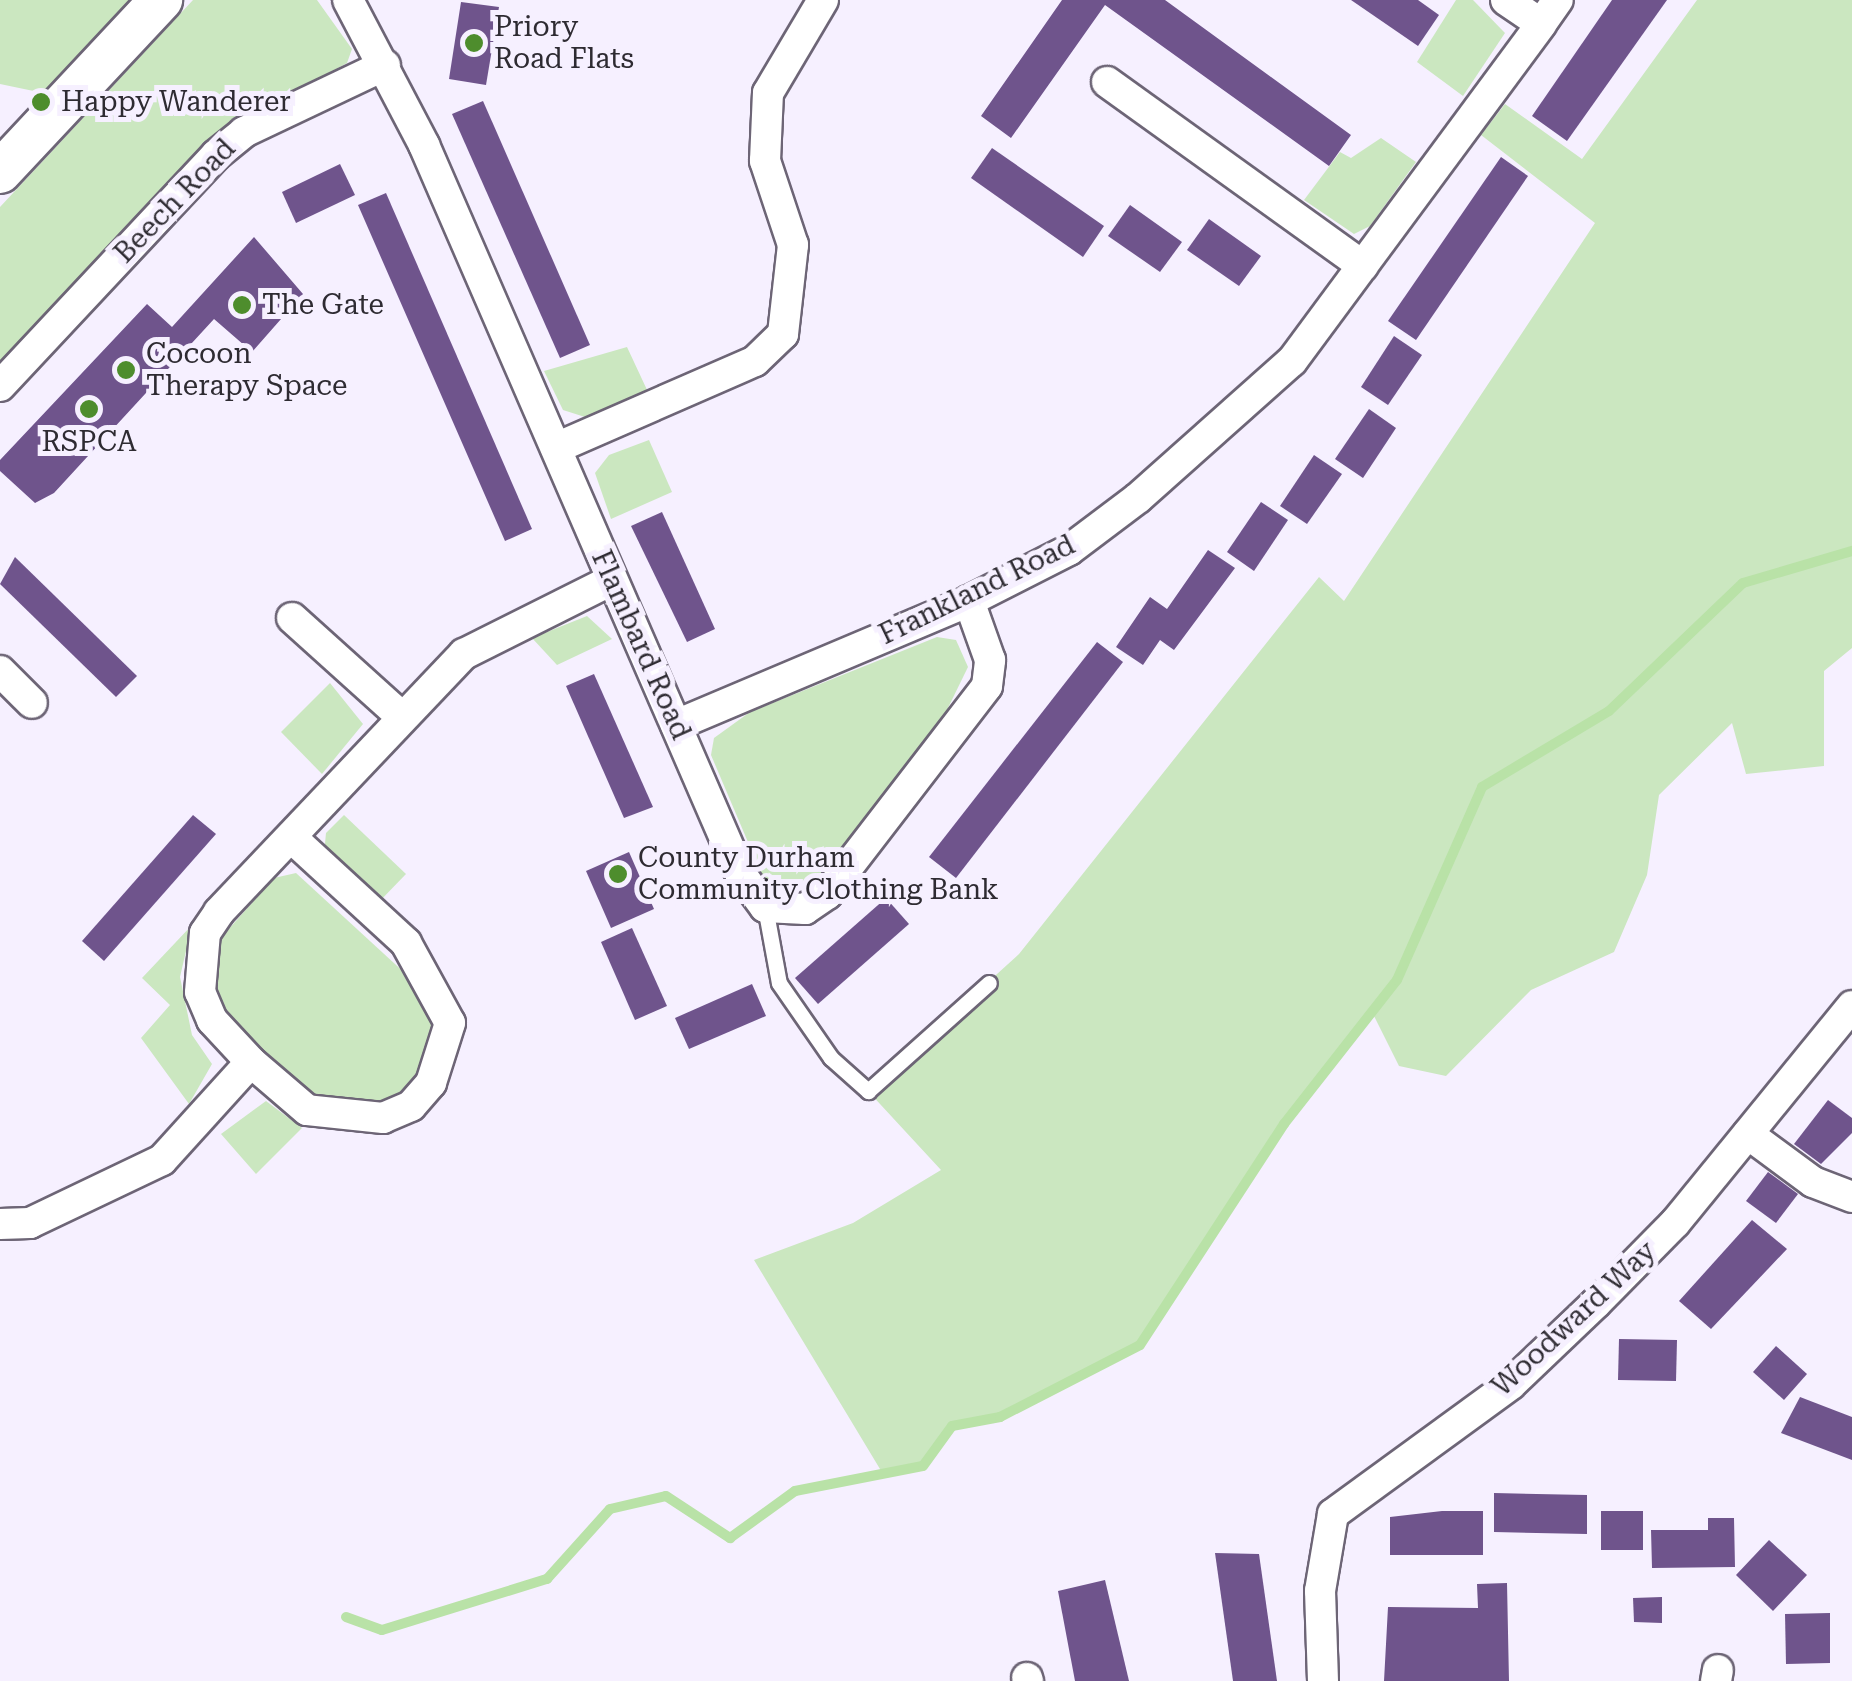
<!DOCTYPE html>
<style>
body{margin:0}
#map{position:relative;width:1852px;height:1681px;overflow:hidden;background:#f6f0ff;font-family:"Roboto Serif",serif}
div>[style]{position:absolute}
.green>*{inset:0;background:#cbe7c0}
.stream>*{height:10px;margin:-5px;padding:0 5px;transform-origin:5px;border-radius:5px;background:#b9e2a7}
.building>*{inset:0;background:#6f548c}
.roads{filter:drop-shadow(2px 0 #6d6576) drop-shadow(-2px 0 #6d6576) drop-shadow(0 2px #6d6576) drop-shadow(0 -2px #6d6576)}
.lane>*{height:15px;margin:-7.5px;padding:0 7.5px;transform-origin:7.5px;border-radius:7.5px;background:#fff}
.street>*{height:30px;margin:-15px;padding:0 15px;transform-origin:15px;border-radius:15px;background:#fff}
.secondary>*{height:42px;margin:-21px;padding:0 21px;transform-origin:21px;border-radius:21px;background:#fff}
.dots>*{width:28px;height:28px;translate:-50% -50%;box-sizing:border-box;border:5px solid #f6f0ff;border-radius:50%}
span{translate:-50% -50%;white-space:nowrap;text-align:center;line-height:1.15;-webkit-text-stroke:10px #f6f0ff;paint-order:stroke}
.poi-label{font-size:28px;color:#2e2b32}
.left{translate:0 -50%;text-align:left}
.street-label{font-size:28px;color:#2e2b32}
</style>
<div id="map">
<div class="green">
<div style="clip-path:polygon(0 0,133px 0,48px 94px,0 84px)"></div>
<div style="clip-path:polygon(193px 0,317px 0,352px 49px,347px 63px,214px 137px,0 364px,0 207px)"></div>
<div style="clip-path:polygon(1456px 0,1473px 0,1505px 33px,1463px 96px,1417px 62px)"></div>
<div style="clip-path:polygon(1697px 0,1852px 0,1852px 648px,1824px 671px,1824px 766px,1746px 774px,1732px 723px,1659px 795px,1647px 875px,1614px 952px,1531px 990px,1446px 1076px,1399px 1066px,1372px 1012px,1284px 1124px,1140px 1345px,1000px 1417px,953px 1426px,923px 1466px,883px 1474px,754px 1260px,853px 1223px,941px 1170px,868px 1091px,1019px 954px,1319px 577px,1344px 601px,1595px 223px,1481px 135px,1505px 104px,1582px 159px)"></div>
<div style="clip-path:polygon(1381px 138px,1416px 162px,1370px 226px,1354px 234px,1304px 200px,1340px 152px,1351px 158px)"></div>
<div style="clip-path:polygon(627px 347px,648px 392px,585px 417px,563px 410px,544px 371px)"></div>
<div style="clip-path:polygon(649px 440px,672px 492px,611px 519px,595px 473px,609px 455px)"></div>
<div style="clip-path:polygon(587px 616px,612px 639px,557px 665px,532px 638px)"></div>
<div style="clip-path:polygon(937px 637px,956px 640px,968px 667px,944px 716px,812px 886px,792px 893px,765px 882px,711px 755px,714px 738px,750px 712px)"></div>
<div style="clip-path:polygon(330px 683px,363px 724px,322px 774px,281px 732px)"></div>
<div style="clip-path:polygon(344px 815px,406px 874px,376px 905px,324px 854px,326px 833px)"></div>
<div style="clip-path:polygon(296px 873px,420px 987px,435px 1025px,417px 1082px,391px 1103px,344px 1112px,299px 1089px,214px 998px,219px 940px,274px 878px)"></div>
<div style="clip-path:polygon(192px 925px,180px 977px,192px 1035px,212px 1064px,189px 1104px,141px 1038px,170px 1005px,142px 978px)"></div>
<div style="clip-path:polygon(266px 1101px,302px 1128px,256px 1174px,221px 1134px)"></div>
</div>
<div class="stream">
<div style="left:346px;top:1617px;width:38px;rotate:20deg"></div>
<div style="left:382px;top:1630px;width:173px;rotate:-17.2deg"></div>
<div style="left:547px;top:1579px;width:94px;rotate:-48deg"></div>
<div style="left:610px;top:1509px;width:57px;rotate:-13.1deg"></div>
<div style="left:666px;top:1496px;width:77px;rotate:33.3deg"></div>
<div style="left:730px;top:1538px;width:80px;rotate:-35.9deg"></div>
<div style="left:795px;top:1491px;width:130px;rotate:-11.1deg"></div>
<div style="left:923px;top:1466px;width:49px;rotate:-54.1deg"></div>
<div style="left:952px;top:1426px;width:49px;rotate:-10.6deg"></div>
<div style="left:1000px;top:1417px;width:157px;rotate:-27.2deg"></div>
<div style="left:1140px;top:1345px;width:264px;rotate:-56.9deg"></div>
<div style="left:1284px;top:1124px;width:183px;rotate:-51.9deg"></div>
<div style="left:1397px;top:980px;width:211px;rotate:-66.2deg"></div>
<div style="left:1482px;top:787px;width:148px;rotate:-30.9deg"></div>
<div style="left:1609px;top:711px;width:185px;rotate:-43.7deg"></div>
<div style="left:1743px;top:583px;width:114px;rotate:-16.4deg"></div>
</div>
<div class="building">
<div style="clip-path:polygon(1062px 0,1165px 0,1351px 135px,1329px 166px,1105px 5px,1011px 138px,981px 116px)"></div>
<div style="clip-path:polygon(1351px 0,1418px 0,1439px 15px,1418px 46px)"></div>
<div style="clip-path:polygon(1612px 0,1667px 0,1567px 141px,1532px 116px)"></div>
<div style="clip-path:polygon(461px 2px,499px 7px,486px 85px,449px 79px)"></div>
<div style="clip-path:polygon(483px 101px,590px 345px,560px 358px,452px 114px)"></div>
<div style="clip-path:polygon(992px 148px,1104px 226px,1083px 257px,971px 178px)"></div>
<div style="clip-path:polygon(1501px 157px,1528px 176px,1416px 340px,1388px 321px)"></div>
<div style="clip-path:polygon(340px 164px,355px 195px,296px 223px,282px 192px)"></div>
<div style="clip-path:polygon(386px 193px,532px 529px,505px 541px,358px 205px)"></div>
<div style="clip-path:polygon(1130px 205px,1182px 242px,1160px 272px,1108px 236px)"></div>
<div style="clip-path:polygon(1209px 219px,1261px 256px,1239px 286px,1187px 250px)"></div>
<div style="clip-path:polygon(254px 237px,303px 294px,252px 352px,214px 319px,54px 493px,35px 503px,0 471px,0 460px,147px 304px,172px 327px)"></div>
<div style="clip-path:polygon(1394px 336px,1422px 355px,1388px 405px,1361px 387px)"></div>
<div style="clip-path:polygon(1369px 409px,1396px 428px,1363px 478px,1335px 459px)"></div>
<div style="clip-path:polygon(1314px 455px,1342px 474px,1307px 524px,1280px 506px)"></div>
<div style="clip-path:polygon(1261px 502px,1288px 520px,1254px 571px,1227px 552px)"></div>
<div style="clip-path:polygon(662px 512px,715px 629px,687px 642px,631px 526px)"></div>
<div style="clip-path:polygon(1208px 550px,1235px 568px,1174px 650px,1160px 640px,1143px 665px,1116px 647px,1150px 597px,1167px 609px)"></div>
<div style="clip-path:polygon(15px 557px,137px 676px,116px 697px,0 584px)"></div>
<div style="clip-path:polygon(1097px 642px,1123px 662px,956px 878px,929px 857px)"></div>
<div style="clip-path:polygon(594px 674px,653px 807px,624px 818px,566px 686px)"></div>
<div style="clip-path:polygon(193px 815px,216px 834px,104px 961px,82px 941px)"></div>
<div style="clip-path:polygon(629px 852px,654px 909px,611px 928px,586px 871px)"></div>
<div style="clip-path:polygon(886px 898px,909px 924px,818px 1004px,795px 978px)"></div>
<div style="clip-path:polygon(632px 928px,667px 1006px,635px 1020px,601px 942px)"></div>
<div style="clip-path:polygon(752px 984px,766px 1016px,689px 1049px,675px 1018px)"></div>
<div style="clip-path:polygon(1828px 1100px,1852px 1118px,1852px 1133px,1821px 1164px,1794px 1144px)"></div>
<div style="clip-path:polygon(1768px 1172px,1798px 1194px,1776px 1223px,1746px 1201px)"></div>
<div style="clip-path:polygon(1752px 1220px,1787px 1249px,1711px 1329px,1679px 1301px)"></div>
<div style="clip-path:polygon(1619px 1339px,1677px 1340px,1676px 1381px,1618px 1380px)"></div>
<div style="clip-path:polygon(1776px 1346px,1807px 1374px,1784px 1400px,1753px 1372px)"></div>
<div style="clip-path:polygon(1800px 1397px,1852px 1417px,1852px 1460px,1781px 1433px)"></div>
<div style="clip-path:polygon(1494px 1493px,1587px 1495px,1587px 1534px,1494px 1532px)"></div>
<div style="clip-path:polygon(1442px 1511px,1483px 1511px,1483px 1555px,1390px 1555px,1390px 1517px)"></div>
<div style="clip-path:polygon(1601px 1511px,1643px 1511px,1643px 1550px,1601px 1550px)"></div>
<div style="clip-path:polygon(1708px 1518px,1734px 1518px,1735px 1567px,1652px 1568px,1651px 1530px,1708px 1530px)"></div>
<div style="clip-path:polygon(1769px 1540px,1807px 1575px,1773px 1611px,1736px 1575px)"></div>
<div style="clip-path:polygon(1215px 1553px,1259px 1554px,1277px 1681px,1233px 1681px)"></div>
<div style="clip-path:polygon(1105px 1580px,1129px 1681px,1075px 1681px,1058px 1591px)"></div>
<div style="clip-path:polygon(1507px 1583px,1509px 1681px,1384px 1681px,1388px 1607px,1478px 1608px,1477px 1584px)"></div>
<div style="clip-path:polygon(1662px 1597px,1662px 1623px,1634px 1622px,1633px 1598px)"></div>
<div style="clip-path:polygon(1830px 1613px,1830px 1663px,1786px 1664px,1785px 1614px)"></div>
</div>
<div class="roads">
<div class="lane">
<div style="left:765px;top:907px;width:77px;rotate:79.6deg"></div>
<div style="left:779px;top:983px;width:91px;rotate:55.3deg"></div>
<div style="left:831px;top:1058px;width:50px;rotate:41.7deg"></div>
<div style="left:868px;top:1091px;width:162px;rotate:-41.8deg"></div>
</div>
<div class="street">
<div style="left:348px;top:0;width:164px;rotate:62.3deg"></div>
<div style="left:424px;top:145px;width:794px;rotate:66.54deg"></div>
<div style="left:740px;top:873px;width:42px;rotate:53.7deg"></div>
<div style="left:765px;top:907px;width:40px;rotate:2.9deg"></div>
<div style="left:805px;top:909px;width:27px;rotate:-34deg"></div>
<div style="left:827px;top:894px;width:262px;rotate:-52.4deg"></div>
<div style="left:987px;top:686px;width:26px;rotate:-83deg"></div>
<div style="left:990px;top:660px;width:63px;rotate:-109.6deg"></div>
<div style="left:1506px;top:0;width:42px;rotate:34.4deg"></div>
<div style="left:1541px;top:24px;width:29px;rotate:-55deg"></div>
<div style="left:1107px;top:82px;width:315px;rotate:35.7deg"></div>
<div style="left:0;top:386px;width:316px;rotate:-46.9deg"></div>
<div style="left:216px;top:155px;width:36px;rotate:-39deg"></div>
<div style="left:244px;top:132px;width:156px;rotate:-25.4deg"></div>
<div style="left:556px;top:448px;width:217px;rotate:-23.6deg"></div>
<div style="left:755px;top:361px;width:39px;rotate:-44deg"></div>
<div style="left:783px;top:334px;width:90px;rotate:-83.6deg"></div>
<div style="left:793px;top:245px;width:89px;rotate:-108.4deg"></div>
<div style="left:765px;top:161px;width:68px;rotate:-87.5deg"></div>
<div style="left:768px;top:93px;width:108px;rotate:-59.4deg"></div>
<div style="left:292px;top:618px;width:148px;rotate:42deg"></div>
<div style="left:0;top:671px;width:45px;rotate:45deg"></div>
<div style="left:676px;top:725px;width:318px;rotate:-22.9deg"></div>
<div style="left:969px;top:601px;width:112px;rotate:-27deg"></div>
<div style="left:1069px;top:550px;width:86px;rotate:-37deg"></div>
<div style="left:1138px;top:498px;width:206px;rotate:-41.7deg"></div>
<div style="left:1292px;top:361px;width:419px;rotate:-53.5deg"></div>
<div style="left:292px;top:838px;width:155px;rotate:42.6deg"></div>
<div style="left:406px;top:943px;width:91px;rotate:61.2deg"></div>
<div style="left:450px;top:1023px;width:63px;rotate:107.6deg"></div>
<div style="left:431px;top:1083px;width:30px;rotate:131deg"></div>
<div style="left:411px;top:1106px;width:30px;rotate:157deg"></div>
<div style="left:383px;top:1118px;width:76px;rotate:-174deg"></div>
<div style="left:307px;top:1110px;width:74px;rotate:-139.4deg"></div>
<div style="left:251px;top:1062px;width:57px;rotate:-132.9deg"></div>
<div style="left:212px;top:1020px;width:30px;rotate:-113deg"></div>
<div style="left:200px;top:992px;width:59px;rotate:-85.2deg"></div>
<div style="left:205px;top:933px;width:25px;rotate:-56deg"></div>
<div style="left:219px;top:912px;width:356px;rotate:-46.5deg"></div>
<div style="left:464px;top:654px;width:165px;rotate:-26.6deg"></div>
<div style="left:1748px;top:1134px;width:81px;rotate:36.4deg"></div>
<div style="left:1813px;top:1182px;width:42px;rotate:21deg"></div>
<div style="left:0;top:1224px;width:30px;rotate:-2deg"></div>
<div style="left:30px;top:1223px;width:146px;rotate:-25.5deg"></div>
<div style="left:162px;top:1160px;width:132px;rotate:-47.8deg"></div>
<div style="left:1027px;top:1678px;width:3px;rotate:72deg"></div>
<div style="left:1323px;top:1681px;width:90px;rotate:-91.9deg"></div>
<div style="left:1320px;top:1591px;width:78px;rotate:-80.4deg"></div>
<div style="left:1333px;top:1514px;width:220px;rotate:-36.1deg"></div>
<div style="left:1511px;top:1384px;width:117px;rotate:-43.6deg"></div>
<div style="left:1596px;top:1303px;width:112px;rotate:-45.4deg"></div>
<div style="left:1675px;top:1223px;width:280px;rotate:-50.8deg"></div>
<div style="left:1716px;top:1681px;width:11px;rotate:-80deg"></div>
</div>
<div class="secondary">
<div style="left:0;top:172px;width:236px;rotate:-46.9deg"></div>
</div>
</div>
<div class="dots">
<div style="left:474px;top:43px;background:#4e8d2d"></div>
<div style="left:41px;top:102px;background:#4e8d2d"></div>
<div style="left:242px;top:305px;background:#4e8d2d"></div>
<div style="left:126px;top:370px;background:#4e8d2d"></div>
<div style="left:89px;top:409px;background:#4e8d2d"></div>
<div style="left:618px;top:874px;background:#4e8d2d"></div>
</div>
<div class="poi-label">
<span class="left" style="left:494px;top:43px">Priory<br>Road Flats</span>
<span class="left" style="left:61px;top:102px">Happy Wanderer</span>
<span class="left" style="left:262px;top:305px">The Gate</span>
<span class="left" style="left:146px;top:370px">Cocoon<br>Therapy Space</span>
<span style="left:89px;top:442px">RSPCA</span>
<span class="left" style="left:638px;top:874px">County Durham<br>Community Clothing Bank</span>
</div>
<div class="street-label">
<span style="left:175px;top:201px;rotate:-46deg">Beech Road</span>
<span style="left:977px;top:590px;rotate:-26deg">Frankland Road</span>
<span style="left:641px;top:645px;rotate:66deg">Flambard Road</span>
<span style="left:1574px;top:1319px;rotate:-43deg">Woodward Way</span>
</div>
</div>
